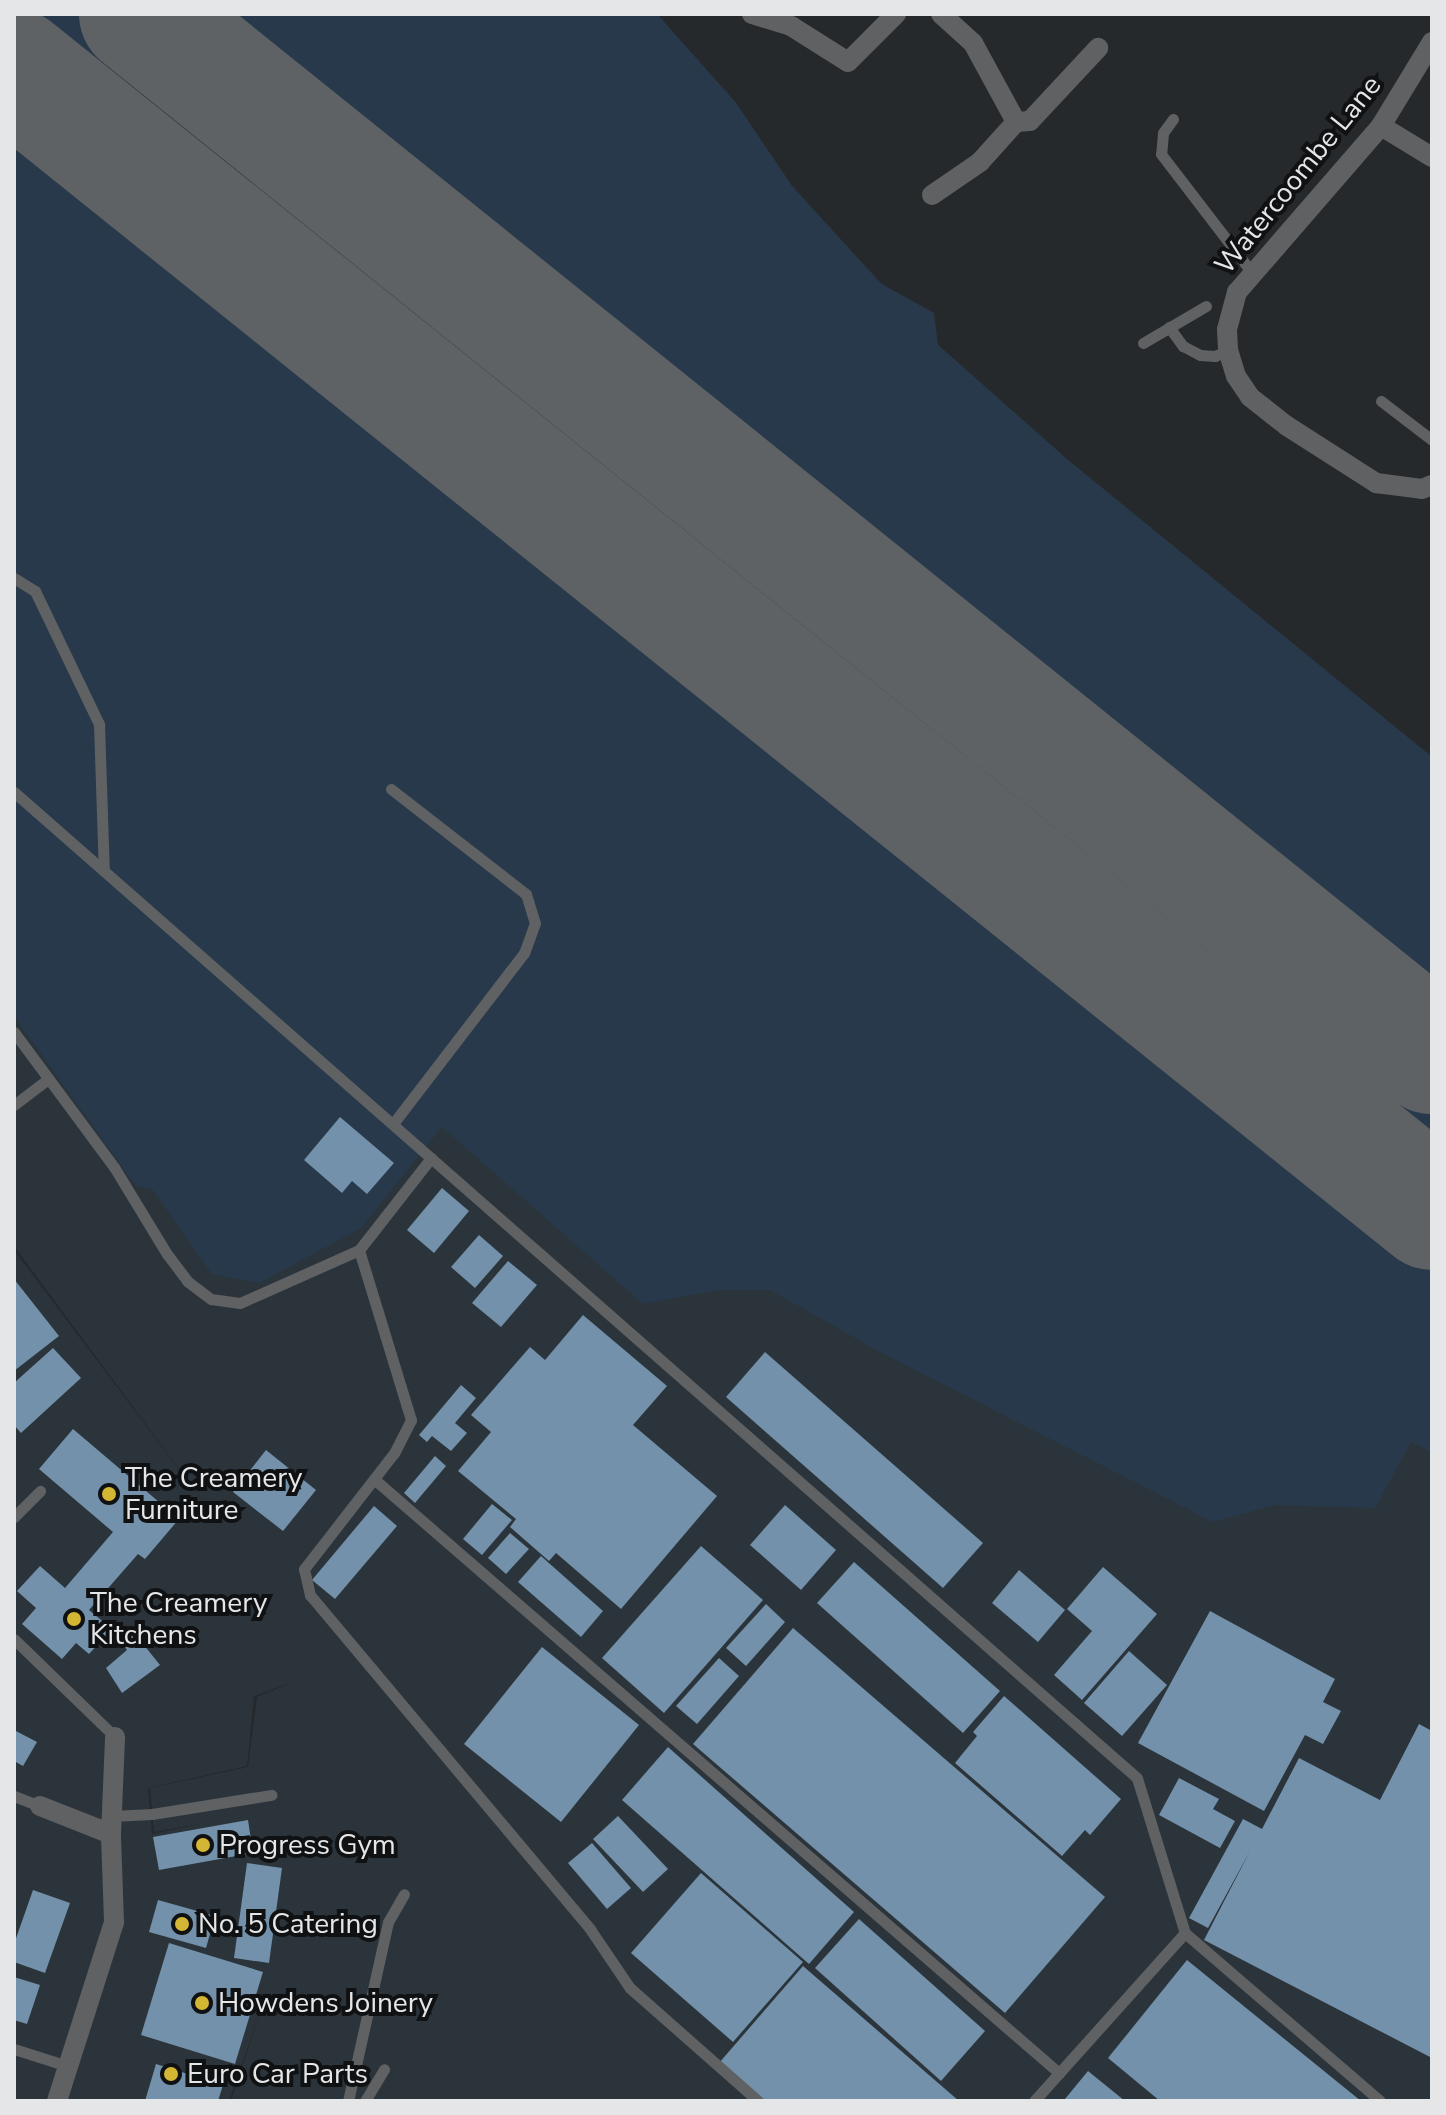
<!DOCTYPE html>
<style>
body{margin:0}
#map{position:relative;width:1446px;height:2115px;overflow:hidden;background:#26292c;font-family:"Nunito Sans",sans-serif}
div>[style]{position:absolute}
.built>*{inset:0;background:#2b343b}
.green>*{inset:0;background:#27394a}
.runway>*{height:122px;margin:-61px;padding:0 61px;transform-origin:61px;border-radius:61px;background:#5e6264}
.building>*{inset:0;background:#7391aa}
.service>*{height:11px;margin:-5.5px;padding:0 5.5px;transform-origin:5.5px;border-radius:5.5px;background:#5f6163}
.minor>*{height:20px;margin:-10px;padding:0 10px;transform-origin:10px;border-radius:10px;background:#5f6163}
.dots>*{width:22px;height:22px;translate:-50% -50%;box-sizing:border-box;border:4px solid #101113;border-radius:50%}
span{translate:-50% -50%;white-space:nowrap;text-align:center;line-height:1.15;-webkit-text-stroke:8px #101113;paint-order:stroke}
.street-label{font-size:28px;color:#e4e6e8}
.poi-label{font-size:28px;color:#e4e6e8}
.left{translate:0 -50%;text-align:left}
.frame{position:absolute;inset:0;border:16px solid #e4e6e8;pointer-events:none}
</style>
<div id="map">
<div class="built">
<div style="clip-path:polygon(evenodd,14px 14px,657px 14px,736px 103px,792px 186px,938px 345px,1068px 460px,1432px 757px,1432px 2101px,231px 2101px,260px 2012px,229px 2101px,14px 2101px,14px 1250px,213px 1515px,14px 1246px,14px 14px,293px 1682px,257px 1697px,248px 1767px,150px 1788px,154px 1832px,205px 1823px,152px 1834px,148px 1788px,247px 1766px,254px 1696px,293px 1682px)"></div>
</div>
<div class="green">
<div style="clip-path:polygon(14px 14px,657px 14px,736px 103px,792px 186px,880px 283px,934px 313px,938px 345px,1068px 460px,1432px 757px,1432px 1452px,1411px 1442px,1375px 1508px,1275px 1505px,1213px 1522px,880px 1352px,770px 1290px,719px 1290px,643px 1304px,442px 1127px,361px 1228px,260px 1283px,212px 1274px,152px 1189px,136px 1186px,14px 1016px)"></div>
</div>
<div class="runway">
<div style="left:140px;top:14px;width:1658px;rotate:38.81deg"></div>
<div style="left:14px;top:70px;width:1819px;rotate:38.77deg"></div>
</div>
<div class="building">
<div style="clip-path:polygon(340px 1117px,394px 1163px,367px 1194px,352px 1181px,342px 1193px,304px 1160px)"></div>
<div style="clip-path:polygon(442px 1188px,469px 1211px,434px 1253px,407px 1230px)"></div>
<div style="clip-path:polygon(479px 1235px,503px 1256px,475px 1288px,451px 1267px)"></div>
<div style="clip-path:polygon(508px 1261px,537px 1285px,501px 1327px,472px 1303px)"></div>
<div style="clip-path:polygon(14px 1279px,59px 1336px,14px 1371px)"></div>
<div style="clip-path:polygon(583px 1315px,667px 1386px,633px 1425px,717px 1496px,621px 1609px,556px 1553px,549px 1561px,510px 1527px,516px 1519px,458px 1471px,491px 1432px,471px 1415px,530px 1347px,545px 1360px)"></div>
<div style="clip-path:polygon(53px 1348px,81px 1378px,21px 1433px,14px 1425px,14px 1383px)"></div>
<div style="clip-path:polygon(765px 1352px,983px 1543px,943px 1588px,726px 1397px)"></div>
<div style="clip-path:polygon(461px 1385px,476px 1398px,455px 1423px,467px 1433px,451px 1451px,432px 1436px,427px 1442px,419px 1435px)"></div>
<div style="clip-path:polygon(73px 1429px,179px 1519px,145px 1559px,138px 1554px,89px 1610px,112px 1629px,89px 1654px,76px 1643px,62px 1659px,22px 1624px,36px 1608px,17px 1591px,40px 1566px,65px 1588px,113px 1532px,39px 1469px)"></div>
<div style="clip-path:polygon(266px 1450px,316px 1490px,283px 1531px,233px 1492px)"></div>
<div style="clip-path:polygon(435px 1456px,446px 1466px,415px 1503px,404px 1493px)"></div>
<div style="clip-path:polygon(492px 1504px,512px 1520px,482px 1555px,463px 1539px)"></div>
<div style="clip-path:polygon(785px 1505px,836px 1550px,801px 1590px,750px 1545px)"></div>
<div style="clip-path:polygon(374px 1506px,397px 1526px,335px 1599px,312px 1580px)"></div>
<div style="clip-path:polygon(510px 1533px,529px 1549px,506px 1574px,488px 1558px)"></div>
<div style="clip-path:polygon(701px 1546px,763px 1600px,664px 1713px,602px 1658px)"></div>
<div style="clip-path:polygon(541px 1556px,603px 1611px,581px 1637px,518px 1582px)"></div>
<div style="clip-path:polygon(854px 1562px,1000px 1691px,963px 1733px,817px 1603px)"></div>
<div style="clip-path:polygon(1103px 1567px,1157px 1614px,1082px 1700px,1054px 1675px,1092px 1631px,1067px 1609px)"></div>
<div style="clip-path:polygon(1019px 1570px,1065px 1610px,1038px 1642px,992px 1603px)"></div>
<div style="clip-path:polygon(766px 1604px,785px 1622px,746px 1666px,726px 1648px)"></div>
<div style="clip-path:polygon(1210px 1611px,1335px 1679px,1323px 1702px,1341px 1711px,1323px 1744px,1305px 1735px,1264px 1811px,1138px 1743px)"></div>
<div style="clip-path:polygon(793px 1628px,1105px 1897px,1005px 2013px,693px 1744px)"></div>
<div style="clip-path:polygon(131px 1629px,160px 1665px,122px 1693px,106px 1668px,127px 1650px,119px 1639px)"></div>
<div style="clip-path:polygon(542px 1647px,639px 1725px,561px 1822px,464px 1744px)"></div>
<div style="clip-path:polygon(1129px 1651px,1167px 1685px,1122px 1736px,1084px 1703px)"></div>
<div style="clip-path:polygon(719px 1658px,739px 1676px,697px 1724px,676px 1706px)"></div>
<div style="clip-path:polygon(1004px 1696px,1121px 1799px,1090px 1835px,1085px 1830px,1062px 1856px,955px 1763px,977px 1736px,973px 1732px)"></div>
<div style="clip-path:polygon(1419px 1724px,1432px 1731px,1432px 2058px,1204px 1940px,1250px 1851px,1208px 1928px,1189px 1918px,1243px 1819px,1262px 1829px,1299px 1758px,1380px 1800px)"></div>
<div style="clip-path:polygon(14px 1730px,37px 1742px,23px 1766px,14px 1761px)"></div>
<div style="clip-path:polygon(668px 1747px,854px 1912px,809px 1964px,622px 1800px)"></div>
<div style="clip-path:polygon(1179px 1778px,1219px 1799px,1213px 1809px,1235px 1821px,1220px 1848px,1159px 1815px)"></div>
<div style="clip-path:polygon(618px 1816px,668px 1869px,643px 1892px,593px 1839px)"></div>
<div style="clip-path:polygon(248px 1820px,253px 1853px,159px 1870px,153px 1837px)"></div>
<div style="clip-path:polygon(592px 1843px,631px 1888px,607px 1909px,568px 1863px)"></div>
<div style="clip-path:polygon(247px 1863px,282px 1868px,269px 1963px,234px 1958px)"></div>
<div style="clip-path:polygon(701px 1873px,803px 1962px,733px 2042px,631px 1953px)"></div>
<div style="clip-path:polygon(33px 1890px,70px 1903px,45px 1973px,14px 1962px,14px 1944px)"></div>
<div style="clip-path:polygon(158px 1900px,215px 1916px,206px 1948px,149px 1932px)"></div>
<div style="clip-path:polygon(859px 1919px,985px 2031px,941px 2081px,815px 1968px)"></div>
<div style="clip-path:polygon(169px 1943px,263px 1972px,235px 2064px,141px 2035px)"></div>
<div style="clip-path:polygon(1187px 1960px,1361px 2101px,1160px 2101px,1108px 2058px)"></div>
<div style="clip-path:polygon(803px 1966px,959px 2101px,763px 2101px,719px 2063px)"></div>
<div style="clip-path:polygon(14px 1977px,40px 1985px,27px 2024px,14px 2020px)"></div>
<div style="clip-path:polygon(156px 2064px,223px 2085px,218px 2101px,145px 2101px)"></div>
<div style="clip-path:polygon(1088px 2071px,1125px 2101px,1065px 2099px)"></div>
</div>
<div class="service">
<div style="left:1173px;top:119px;width:17px;rotate:126deg"></div>
<div style="left:1163px;top:133px;width:21px;rotate:95deg"></div>
<div style="left:1161px;top:154px;width:151px;rotate:52.5deg"></div>
<div style="left:1169px;top:327px;width:24px;rotate:54deg"></div>
<div style="left:1183px;top:346px;width:19px;rotate:28deg"></div>
<div style="left:1200px;top:355px;width:15px;rotate:4deg"></div>
<div style="left:1215px;top:356px;width:14px;rotate:-25deg"></div>
<div style="left:1143px;top:343px;width:73px;rotate:-30.4deg"></div>
<div style="left:1381px;top:401px;width:64px;rotate:37.4deg"></div>
<div style="left:14px;top:578px;width:25px;rotate:32deg"></div>
<div style="left:35px;top:591px;width:148px;rotate:64.3deg"></div>
<div style="left:99px;top:724px;width:147px;rotate:88.1deg"></div>
<div style="left:391px;top:789px;width:171px;rotate:37.9deg"></div>
<div style="left:526px;top:894px;width:30px;rotate:73deg"></div>
<div style="left:535px;top:923px;width:32px;rotate:110deg"></div>
<div style="left:524px;top:953px;width:215px;rotate:127.5deg"></div>
<div style="left:14px;top:792px;width:1494px;rotate:41.28deg"></div>
<div style="left:1137px;top:1778px;width:162px;rotate:72.8deg"></div>
<div style="left:1185px;top:1933px;width:257px;rotate:40.7deg"></div>
<div style="left:14px;top:1032px;width:168px;rotate:53.5deg"></div>
<div style="left:114px;top:1167px;width:102px;rotate:58.7deg"></div>
<div style="left:167px;top:1254px;width:34px;rotate:53deg"></div>
<div style="left:187px;top:1281px;width:30px;rotate:37deg"></div>
<div style="left:211px;top:1299px;width:29px;rotate:8deg"></div>
<div style="left:240px;top:1303px;width:130px;rotate:-24deg"></div>
<div style="left:359px;top:1250px;width:117px;rotate:-52deg"></div>
<div style="left:14px;top:1105px;width:43px;rotate:-37.4deg"></div>
<div style="left:359px;top:1250px;width:178px;rotate:73deg"></div>
<div style="left:411px;top:1420px;width:37px;rotate:117deg"></div>
<div style="left:394px;top:1453px;width:147px;rotate:127.8deg"></div>
<div style="left:304px;top:1569px;width:27px;rotate:77deg"></div>
<div style="left:310px;top:1595px;width:436px;rotate:50deg"></div>
<div style="left:590px;top:1929px;width:71px;rotate:55.9deg"></div>
<div style="left:630px;top:1988px;width:171px;rotate:41.4deg"></div>
<div style="left:374px;top:1479px;width:907px;rotate:40.93deg"></div>
<div style="left:14px;top:1517px;width:37px;rotate:-45deg"></div>
<div style="left:14px;top:1639px;width:141px;rotate:44.1deg"></div>
<div style="left:14px;top:1796px;width:28px;rotate:21deg"></div>
<div style="left:112px;top:1816px;width:40px;rotate:-2.9deg"></div>
<div style="left:152px;top:1814px;width:121px;rotate:-9.1deg"></div>
<div style="left:14px;top:2049px;width:57px;rotate:17.5deg"></div>
<div style="left:348px;top:2101px;width:183px;rotate:-77.4deg"></div>
<div style="left:388px;top:1922px;width:32px;rotate:-60deg"></div>
<div style="left:365px;top:2101px;width:37px;rotate:-59deg"></div>
<div style="left:1034px;top:2101px;width:226px;rotate:-48.1deg"></div>
</div>
<div class="minor">
<div style="left:752px;top:14px;width:41px;rotate:17.1deg"></div>
<div style="left:791px;top:26px;width:67px;rotate:32.3deg"></div>
<div style="left:848px;top:62px;width:68px;rotate:-45deg"></div>
<div style="left:941px;top:14px;width:43px;rotate:42.2deg"></div>
<div style="left:973px;top:43px;width:90px;rotate:61.4deg"></div>
<div style="left:1016px;top:122px;width:14px;rotate:-4deg"></div>
<div style="left:1030px;top:121px;width:100px;rotate:-47deg"></div>
<div style="left:1432px;top:42px;width:98px;rotate:121.3deg"></div>
<div style="left:1381px;top:126px;width:220px;rotate:130.9deg"></div>
<div style="left:1237px;top:292px;width:39px;rotate:105deg"></div>
<div style="left:1227px;top:330px;width:20px;rotate:87deg"></div>
<div style="left:1228px;top:350px;width:27px;rotate:73deg"></div>
<div style="left:1236px;top:376px;width:25px;rotate:56deg"></div>
<div style="left:1250px;top:397px;width:47px;rotate:38.1deg"></div>
<div style="left:1287px;top:426px;width:106px;rotate:32.6deg"></div>
<div style="left:1376px;top:483px;width:46px;rotate:7.4deg"></div>
<div style="left:1422px;top:489px;width:11px;rotate:-22deg"></div>
<div style="left:1381px;top:126px;width:60px;rotate:31.3deg"></div>
<div style="left:932px;top:195px;width:58px;rotate:-34.5deg"></div>
<div style="left:980px;top:162px;width:54px;rotate:-48deg"></div>
<div style="left:40px;top:1806px;width:76px;rotate:21.5deg"></div>
<div style="left:57px;top:2101px;width:188px;rotate:-72.3deg"></div>
<div style="left:114px;top:1922px;width:88px;rotate:-92deg"></div>
<div style="left:111px;top:1834px;width:97px;rotate:-87.6deg"></div>
</div>
<div class="dots">
<div style="left:109px;top:1494px;background:#d4b635"></div>
<div style="left:74px;top:1619px;background:#d4b635"></div>
<div style="left:203px;top:1845px;background:#d4b635"></div>
<div style="left:182px;top:1924px;background:#d4b635"></div>
<div style="left:202px;top:2003px;background:#d4b635"></div>
<div style="left:171px;top:2074px;background:#d4b635"></div>
</div>
<div class="street-label">
<span style="left:1298px;top:175px;rotate:-51deg">Watercoombe Lane</span>
</div>
<div class="poi-label">
<span class="left" style="left:125px;top:1494px">The Creamery<br>Furniture</span>
<span class="left" style="left:90px;top:1619px">The Creamery<br>Kitchens</span>
<span class="left" style="left:219px;top:1845px">Progress Gym</span>
<span class="left" style="left:198px;top:1924px">No. 5 Catering</span>
<span class="left" style="left:218px;top:2003px">Howdens Joinery</span>
<span class="left" style="left:187px;top:2074px">Euro Car Parts</span>
</div>
<div class="frame"></div>
</div>
